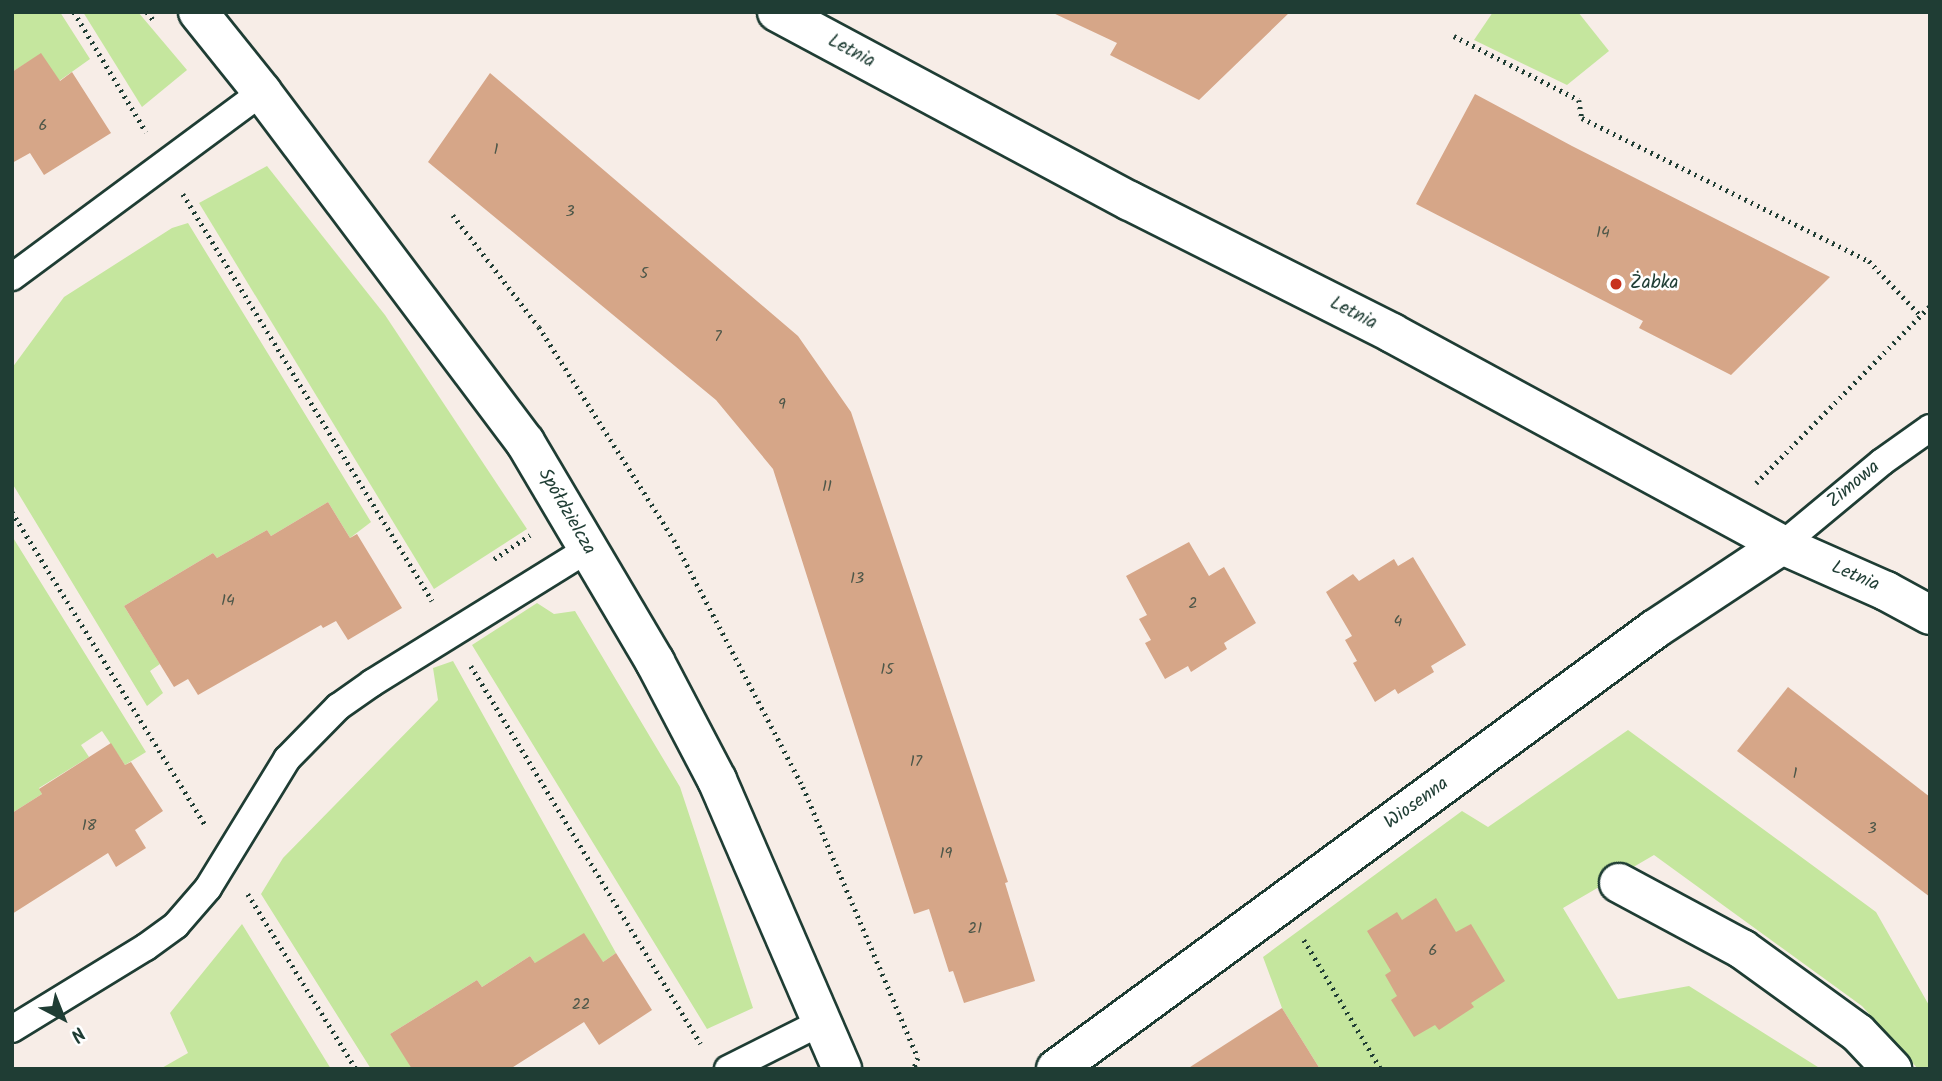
<!DOCTYPE html>
<meta charset="utf-8">
<style>
body{margin:0}
#map{position:relative;width:1942px;height:1081px;overflow:hidden;background:#f7ede7;font-family:Kalam,sans-serif}
div>[style]{position:absolute}
.green>*{inset:0;background:#c5e69e}
.building>*{inset:0;background:#d6a688}
.path>*{height:4.5px;margin-top:-2.25px;transform-origin:0;background:repeating-linear-gradient(90deg,#1f3d34 0 2px,transparent 0 7px)}
.roads{filter:drop-shadow(2px 0 #1f3d34) drop-shadow(-2px 0 #1f3d34) drop-shadow(0 2px #1f3d34) drop-shadow(0 -2px #1f3d34)}
.lane>*{height:26px;margin:-13px;padding:0 13px;transform-origin:13px;border-radius:13px;background:#fff}
.street>*{height:38px;margin:-19px;padding:0 19px;transform-origin:19px;border-radius:19px;background:#fff}
.secondary>*{height:38px;margin:-19px;padding:0 19px;transform-origin:19px;border-radius:19px;background:#fff}
.dots>*{width:19px;height:19px;translate:-50% -50%;box-sizing:border-box;border:4px solid #fff;border-radius:50%}
span{translate:-50% -50%;white-space:nowrap;text-align:center;line-height:1.15;-webkit-text-stroke:5px #fff;paint-order:stroke}
.number-label{font-size:16px;color:#4d5749}
.number-label span{-webkit-text-stroke-width:0}
.street-label{font-size:19px;color:#1f3d34}
.poi-label{font-size:19px;color:#1f3d34}
.left{translate:0 -50%;text-align:left}
.frame{position:absolute;inset:0;border:14px solid #1f3d34;pointer-events:none}
.north{position:absolute;left:28px;top:983px;width:70px;height:70px;-webkit-text-stroke:5px #fff;paint-order:stroke;rotate:138deg;font-size:19px;font-weight:700;line-height:28px;text-align:center;color:#1f3d34}
.north::after{content:'';display:block;margin:auto;width:24px;height:32px;background:#1f3d34;clip-path:polygon(50% 0,100% 100%,50% 72%,0 100%)}
</style>
<div id="map">
<div class="green">
<div style="clip-path:polygon(12px 12px,60px 12px,90px 59px,59px 81px,41px 54px,12px 72px)"></div>
<div style="clip-path:polygon(83px 12px,138px 12px,187px 70px,142px 107px)"></div>
<div style="clip-path:polygon(1493px 12px,1578px 12px,1609px 51px,1567px 85px,1474px 40px)"></div>
<div style="clip-path:polygon(267px 166px,385px 315px,527px 529px,434px 589px,199px 203px)"></div>
<div style="clip-path:polygon(188px 223px,371px 522px,350px 538px,328px 502px,271px 536px,267px 530px,217px 558px,213px 553px,124px 606px,160px 664px,150px 671px,163px 693px,147px 706px,12px 483px,12px 368px,64px 297px,172px 228px)"></div>
<div style="clip-path:polygon(12px 536px,146px 752px,125px 765px,102px 731px,81px 745px,89px 757px,39px 788px,42px 794px,12px 813px)"></div>
<div style="clip-path:polygon(537px 603px,554px 614px,575px 611px,680px 787px,753px 1008px,707px 1029px,472px 645px)"></div>
<div style="clip-path:polygon(453px 661px,616px 953px,603px 962px,535px 963px,530px 956px,482px 987px,477px 980px,390px 1034px,414px 1069px,371px 1069px,261px 894px,283px 858px,438px 700px,433px 668px)"></div>
<div style="clip-path:polygon(1628px 730px,1876px 912px,1930px 1007px,1930px 1069px,1918px 1069px,1862px 1006px,1654px 855px,1563px 908px,1618px 999px,1689px 986px,1821px 1069px,1320px 1069px,1282px 1008px,1263px 957px,1462px 811px,1488px 827px)"></div>
<div style="clip-path:polygon(242px 924px,331px 1069px,160px 1069px,188px 1053px,170px 1013px)"></div>
</div>
<div class="building">
<div style="clip-path:polygon(1051px 12px,1290px 12px,1199px 100px,1110px 55px,1117px 43px)"></div>
<div style="clip-path:polygon(41px 53px,60px 81px,72px 72px,111px 133px,44px 175px,30px 153px,12px 163px,12px 72px)"></div>
<div style="clip-path:polygon(490px 73px,798px 336px,851px 412px,1008px 882px,1005px 883px,1035px 981px,964px 1003px,953px 971px,949px 972px,929px 909px,914px 914px,773px 469px,716px 400px,428px 162px)"></div>
<div style="clip-path:polygon(1475px 94px,1572px 146px,1830px 277px,1731px 375px,1639px 328px,1643px 321px,1416px 204px)"></div>
<div style="clip-path:polygon(328px 502px,350px 538px,357px 534px,402px 608px,348px 640px,336px 621px,323px 628px,321px 625px,198px 695px,188px 679px,174px 687px,124px 606px,213px 553px,217px 558px,267px 530px,271px 536px)"></div>
<div style="clip-path:polygon(1189px 542px,1209px 576px,1224px 567px,1256px 623px,1224px 643px,1227px 649px,1191px 672px,1188px 666px,1165px 679px,1145px 643px,1151px 640px,1139px 619px,1147px 615px,1126px 576px)"></div>
<div style="clip-path:polygon(1413px 557px,1466px 645px,1431px 666px,1434px 672px,1398px 694px,1395px 689px,1375px 702px,1353px 663px,1357px 661px,1345px 640px,1352px 636px,1326px 592px,1353px 574px,1359px 581px,1394px 559px,1398px 566px)"></div>
<div style="clip-path:polygon(1788px 687px,1930px 797px,1930px 897px,1737px 751px)"></div>
<div style="clip-path:polygon(111px 743px,125px 765px,131px 762px,163px 811px,135px 830px,146px 848px,116px 867px,108px 853px,12px 914px,12px 813px,42px 794px,39px 789px)"></div>
<div style="clip-path:polygon(1436px 898px,1456px 932px,1471px 924px,1505px 981px,1471px 1003px,1474px 1007px,1439px 1030px,1435px 1025px,1414px 1037px,1391px 1000px,1397px 996px,1385px 975px,1391px 971px,1367px 931px,1397px 912px,1402px 920px)"></div>
<div style="clip-path:polygon(584px 933px,603px 962px,616px 953px,652px 1010px,599px 1045px,584px 1022px,510px 1069px,412px 1069px,390px 1034px,477px 980px,482px 987px,530px 956px,535px 963px)"></div>
<div style="clip-path:polygon(1282px 1008px,1320px 1069px,1187px 1069px,1246px 1031px)"></div>
</div>
<div class="path">
<div style="left:74px;top:12px;width:140px;rotate:59deg"></div>
<div style="left:147px;top:12px;width:13px;rotate:51deg"></div>
<div style="left:1454px;top:36px;width:140px;rotate:27.1deg"></div>
<div style="left:1579px;top:100px;width:18px;rotate:81deg"></div>
<div style="left:1582px;top:118px;width:321px;rotate:26.5deg"></div>
<div style="left:1869px;top:261px;width:76px;rotate:46.6deg"></div>
<div style="left:183px;top:194px;width:477px;rotate:58.5deg"></div>
<div style="left:453px;top:215px;width:141px;rotate:52.5deg"></div>
<div style="left:539px;top:327px;width:252px;rotate:57.6deg"></div>
<div style="left:674px;top:540px;width:279px;rotate:62.4deg"></div>
<div style="left:803px;top:787px;width:294px;rotate:67deg"></div>
<div style="left:918px;top:1058px;width:12px;rotate:110deg"></div>
<div style="left:1756px;top:483px;width:248px;rotate:-45.5deg"></div>
<div style="left:12px;top:512px;width:367px;rotate:58.3deg"></div>
<div style="left:494px;top:559px;width:43px;rotate:-33.7deg"></div>
<div style="left:471px;top:666px;width:442px;rotate:58.7deg"></div>
<div style="left:248px;top:894px;width:206px;rotate:58.3deg"></div>
<div style="left:1304px;top:940px;width:150px;rotate:59.2deg"></div>
</div>
<div class="roads">
<div class="lane">
<div style="left:12px;top:277px;width:311px;rotate:-36.5deg"></div>
<div style="left:1782px;top:545px;width:130px;rotate:-39.7deg"></div>
<div style="left:1882px;top:462px;width:59px;rotate:-35.3deg"></div>
<div style="left:12px;top:1029px;width:157px;rotate:-31.5deg"></div>
<div style="left:146px;top:947px;width:37px;rotate:-36deg"></div>
<div style="left:176px;top:925px;width:49px;rotate:-49.1deg"></div>
<div style="left:208px;top:888px;width:151px;rotate:-58.5deg"></div>
<div style="left:287px;top:759px;width:73px;rotate:-45.6deg"></div>
<div style="left:338px;top:707px;width:42px;rotate:-35.2deg"></div>
<div style="left:372px;top:683px;width:254px;rotate:-31.8deg"></div>
<div style="left:728px;top:1069px;width:105px;rotate:-26.6deg"></div>
</div>
<div class="street">
<div style="left:198px;top:12px;width:102px;rotate:51.3deg"></div>
<div style="left:262px;top:92px;width:438px;rotate:53.1deg"></div>
<div style="left:525px;top:442px;width:256px;rotate:59.4deg"></div>
<div style="left:655px;top:662px;width:133px;rotate:62.3deg"></div>
<div style="left:717px;top:780px;width:315px;rotate:66.6deg"></div>
<div style="left:1619px;top:883px;width:140px;rotate:28.2deg"></div>
<div style="left:1742px;top:949px;width:143px;rotate:35.9deg"></div>
<div style="left:1858px;top:1033px;width:50px;rotate:46.6deg"></div>
<div style="left:1056px;top:1069px;width:743px;rotate:-36.3deg"></div>
<div style="left:1655px;top:629px;width:152px;rotate:-33.5deg"></div>
</div>
<div class="secondary">
<div style="left:777px;top:12px;width:400px;rotate:28.2deg"></div>
<div style="left:1130px;top:201px;width:293px;rotate:26.7deg"></div>
<div style="left:1392px;top:333px;width:444px;rotate:28.5deg"></div>
<div style="left:1782px;top:545px;width:114px;rotate:23.9deg"></div>
<div style="left:1886px;top:591px;width:50px;rotate:28.6deg"></div>
</div>
</div>
<div class="dots">
<div style="left:1616px;top:284px;background:#c8321e"></div>
</div>
<div class="number-label">
<span style="left:43px;top:126px">6</span>
<span style="left:496px;top:150px">1</span>
<span style="left:570px;top:212px">3</span>
<span style="left:1603px;top:233px">14</span>
<span style="left:644px;top:274px">5</span>
<span style="left:718px;top:337px">7</span>
<span style="left:782px;top:405px">9</span>
<span style="left:827px;top:487px">11</span>
<span style="left:857px;top:579px">13</span>
<span style="left:228px;top:601px">14</span>
<span style="left:1193px;top:604px">2</span>
<span style="left:1398px;top:622px">4</span>
<span style="left:887px;top:670px">15</span>
<span style="left:916px;top:762px">17</span>
<span style="left:1795px;top:774px">1</span>
<span style="left:89px;top:826px">18</span>
<span style="left:1872px;top:829px">3</span>
<span style="left:946px;top:854px">19</span>
<span style="left:975px;top:929px">21</span>
<span style="left:1433px;top:951px">6</span>
<span style="left:581px;top:1005px">22</span>
</div>
<div class="street-label">
<span style="left:851px;top:52px;rotate:28deg">Letnia</span>
<span style="left:1353px;top:314px;rotate:27deg">Letnia</span>
<span style="left:1854px;top:485px;rotate:-40deg">Zimowa</span>
<span style="left:566px;top:512px;rotate:60deg">Spółdzielcza</span>
<span style="left:1855px;top:577px;rotate:23deg">Letnia</span>
<span style="left:1417px;top:804px;rotate:-36deg">Wiosenna</span>
</div>
<div class="poi-label">
<span class="left" style="left:1630px;top:284px">Żabka</span>
</div>
<div class="frame"></div>
<div class="north">N</div>
</div>
